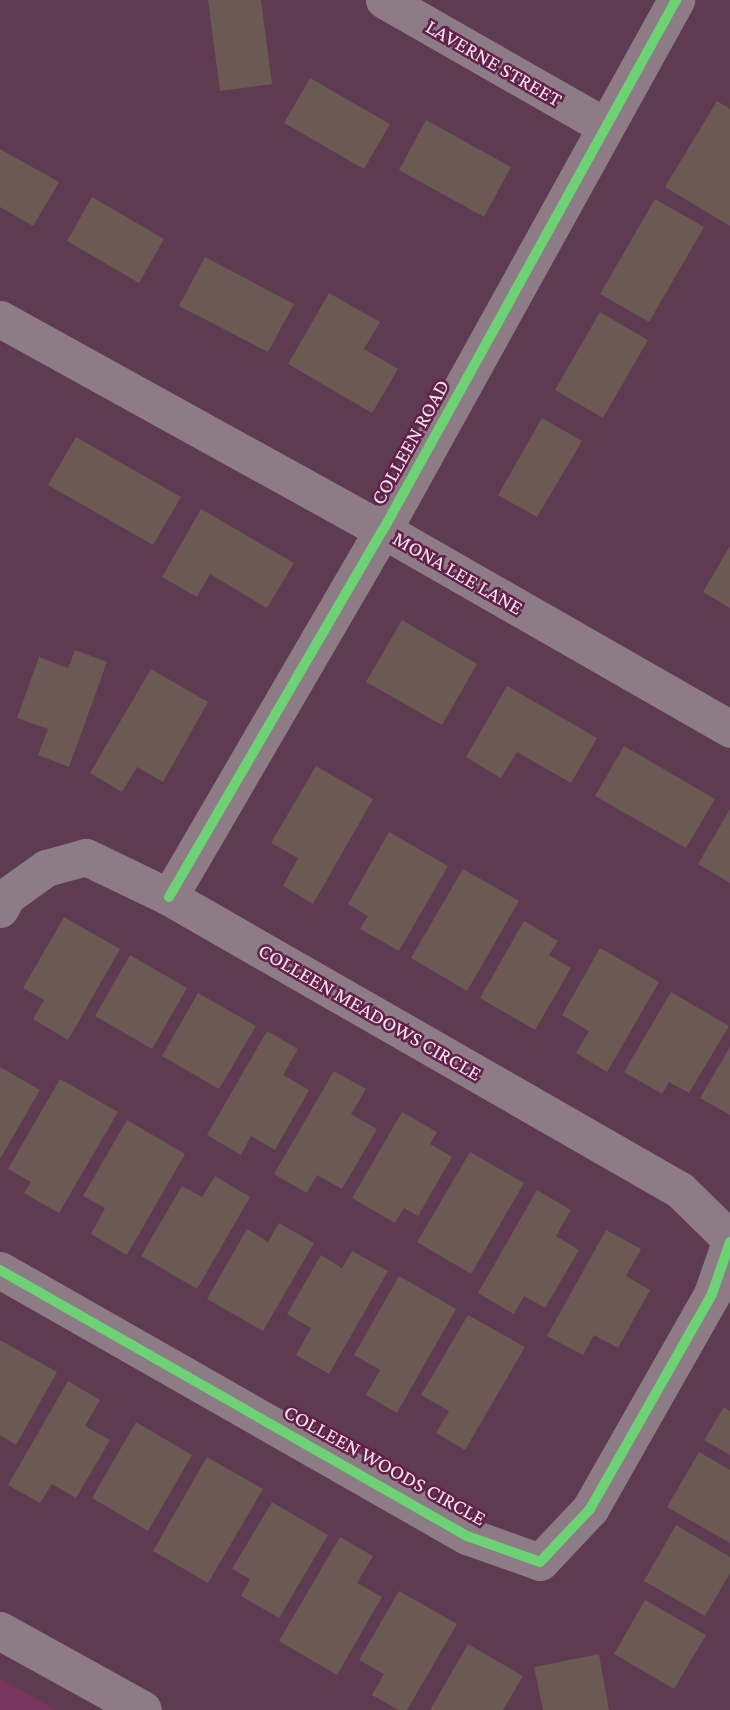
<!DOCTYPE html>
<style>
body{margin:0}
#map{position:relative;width:730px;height:1710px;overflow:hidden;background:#5e3b50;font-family:"Crimson Pro",serif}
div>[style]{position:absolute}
.built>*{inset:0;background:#78355e}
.building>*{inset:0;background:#6b5954}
.minor>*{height:37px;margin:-18.5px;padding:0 18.5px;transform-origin:18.5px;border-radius:18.5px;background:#8d7c86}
.tertiary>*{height:38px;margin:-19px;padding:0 19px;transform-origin:19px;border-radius:19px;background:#8d7c86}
.cycleway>*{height:10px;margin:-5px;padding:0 5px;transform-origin:5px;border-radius:5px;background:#6cd273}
span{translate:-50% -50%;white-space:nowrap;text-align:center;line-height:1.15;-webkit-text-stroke:5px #612148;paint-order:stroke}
.street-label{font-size:21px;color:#fbe2ef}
</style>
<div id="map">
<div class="built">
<div style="clip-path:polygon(0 1678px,56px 1710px,0 1710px)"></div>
</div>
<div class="building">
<div style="clip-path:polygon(208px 0,261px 0,272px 84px,220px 91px)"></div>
<div style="clip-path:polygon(310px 78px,390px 124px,364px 169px,284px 123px)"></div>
<div style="clip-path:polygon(717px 101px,730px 109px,730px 226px,665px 187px)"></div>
<div style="clip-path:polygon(426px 120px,511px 167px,484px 217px,399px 170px)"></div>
<div style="clip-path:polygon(0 149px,59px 182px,33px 226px,0 207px)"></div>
<div style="clip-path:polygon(92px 197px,164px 239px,139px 283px,67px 241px)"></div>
<div style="clip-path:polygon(655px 199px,704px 227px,649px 322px,600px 294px)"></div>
<div style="clip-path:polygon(205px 257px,294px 304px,268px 352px,179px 306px)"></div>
<div style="clip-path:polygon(329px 293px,380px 322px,364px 349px,398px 369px,372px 413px,288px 364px)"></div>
<div style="clip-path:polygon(600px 312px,648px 340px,603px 418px,555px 390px)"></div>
<div style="clip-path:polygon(542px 418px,582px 441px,537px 517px,498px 495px)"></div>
<div style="clip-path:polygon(76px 437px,181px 497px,153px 545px,48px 485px)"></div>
<div style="clip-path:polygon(201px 509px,294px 563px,267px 608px,210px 574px,197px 597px,162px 577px)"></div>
<div style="clip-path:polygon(730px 546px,730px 608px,703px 592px)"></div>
<div style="clip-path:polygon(402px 620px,477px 664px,442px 725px,366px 682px)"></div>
<div style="clip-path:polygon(75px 650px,107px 662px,69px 767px,38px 755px,48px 729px,17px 718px,39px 657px,68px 668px)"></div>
<div style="clip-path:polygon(151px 669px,208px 702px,163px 782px,137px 767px,122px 792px,90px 773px)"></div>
<div style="clip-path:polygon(507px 686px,597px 738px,571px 783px,517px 752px,501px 778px,466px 757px)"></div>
<div style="clip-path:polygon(624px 746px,715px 799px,686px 848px,595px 796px)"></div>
<div style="clip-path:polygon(316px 766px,373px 799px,313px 904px,283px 886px,298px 858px,271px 843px)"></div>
<div style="clip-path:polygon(730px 809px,730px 883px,698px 864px)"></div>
<div style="clip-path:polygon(389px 832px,448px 866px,399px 951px,360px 929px,368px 916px,348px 904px)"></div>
<div style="clip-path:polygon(463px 869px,519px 901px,467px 991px,411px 958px)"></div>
<div style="clip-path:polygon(64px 917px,120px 949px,68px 1040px,33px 1019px,44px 1000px,23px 988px)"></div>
<div style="clip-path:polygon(524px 921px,558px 941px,549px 955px,571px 968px,535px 1030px,480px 998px)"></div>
<div style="clip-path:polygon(600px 948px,659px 982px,607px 1072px,576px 1053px,589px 1031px,562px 1015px)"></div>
<div style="clip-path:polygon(130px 955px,187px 988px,152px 1049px,95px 1016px)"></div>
<div style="clip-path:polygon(671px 992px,729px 1026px,689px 1093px,669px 1082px,662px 1094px,624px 1072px)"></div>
<div style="clip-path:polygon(198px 993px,256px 1026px,219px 1089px,162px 1056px)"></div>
<div style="clip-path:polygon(267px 1031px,298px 1049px,283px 1075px,309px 1090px,275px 1150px,251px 1136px,241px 1155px,207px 1135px)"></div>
<div style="clip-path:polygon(730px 1047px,730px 1115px,700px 1098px)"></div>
<div style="clip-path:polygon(0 1067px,40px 1090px,0 1159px)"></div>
<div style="clip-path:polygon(334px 1071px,366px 1089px,351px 1114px,377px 1129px,342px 1189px,317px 1175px,307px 1193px,274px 1174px)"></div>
<div style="clip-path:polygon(60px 1079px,118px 1112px,59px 1213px,24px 1193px,31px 1182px,8px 1169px)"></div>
<div style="clip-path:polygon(402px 1112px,437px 1132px,430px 1144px,452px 1157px,418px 1216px,404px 1208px,395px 1223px,352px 1198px)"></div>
<div style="clip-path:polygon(127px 1120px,185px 1154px,127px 1255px,91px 1234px,105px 1208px,83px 1196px)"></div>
<div style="clip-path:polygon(470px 1152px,524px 1183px,471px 1274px,417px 1242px)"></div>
<div style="clip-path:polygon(215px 1176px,250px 1197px,197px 1289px,141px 1256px,182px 1186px,202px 1197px)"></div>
<div style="clip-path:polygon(537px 1190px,571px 1210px,556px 1236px,579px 1250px,545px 1308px,524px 1296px,514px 1314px,478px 1293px)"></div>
<div style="clip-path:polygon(279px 1223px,314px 1243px,263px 1331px,207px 1299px,247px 1229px,268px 1242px)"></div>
<div style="clip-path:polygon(606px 1230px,641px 1249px,626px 1276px,650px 1290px,618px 1348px,594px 1335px,583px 1355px,547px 1336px)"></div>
<div style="clip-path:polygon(352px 1251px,388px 1271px,329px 1374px,296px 1355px,311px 1328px,287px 1314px,321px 1255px,342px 1268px)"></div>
<div style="clip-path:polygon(399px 1276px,456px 1309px,397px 1413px,366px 1395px,380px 1370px,354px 1355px)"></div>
<div style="clip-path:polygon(468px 1315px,525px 1347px,465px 1450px,436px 1433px,449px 1411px,421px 1395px)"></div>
<div style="clip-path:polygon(0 1340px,57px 1372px,16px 1445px,0 1435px)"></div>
<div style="clip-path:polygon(68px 1381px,100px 1400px,85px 1426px,110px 1440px,76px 1498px,52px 1484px,40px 1503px,8px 1485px)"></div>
<div style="clip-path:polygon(724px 1407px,730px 1411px,730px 1455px,704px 1440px)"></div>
<div style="clip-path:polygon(136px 1422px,192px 1455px,148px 1531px,92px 1498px)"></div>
<div style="clip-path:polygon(699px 1452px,730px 1470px,730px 1543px,667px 1507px)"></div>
<div style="clip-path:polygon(207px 1457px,263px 1489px,208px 1583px,153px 1551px)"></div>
<div style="clip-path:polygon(272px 1502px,328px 1535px,279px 1618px,241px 1596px,250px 1579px,232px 1569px)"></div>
<div style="clip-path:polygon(676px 1525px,730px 1557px,730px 1573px,705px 1616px,644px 1581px)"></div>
<div style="clip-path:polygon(340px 1537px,373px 1556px,357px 1583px,382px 1597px,337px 1675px,279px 1641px)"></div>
<div style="clip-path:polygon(399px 1591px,457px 1624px,407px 1710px,398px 1710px,372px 1695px,384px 1674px,359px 1660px)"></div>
<div style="clip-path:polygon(645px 1600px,706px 1635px,674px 1689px,614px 1654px)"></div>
<div style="clip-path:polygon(468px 1644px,523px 1676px,503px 1710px,430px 1710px)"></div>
<div style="clip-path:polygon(599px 1654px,609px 1710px,543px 1710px,534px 1667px)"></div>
</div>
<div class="minor">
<div style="left:384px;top:0;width:254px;rotate:29.7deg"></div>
<div style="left:0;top:319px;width:437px;rotate:28.9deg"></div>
<div style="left:383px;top:530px;width:400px;rotate:29.8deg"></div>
<div style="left:169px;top:897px;width:425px;rotate:-59.8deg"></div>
<div style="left:383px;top:530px;width:606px;rotate:-61.06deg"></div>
<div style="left:0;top:909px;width:15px;rotate:-62deg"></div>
<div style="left:7px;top:896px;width:48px;rotate:-35.7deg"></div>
<div style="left:46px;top:868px;width:41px;rotate:-15.4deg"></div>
<div style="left:86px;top:857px;width:92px;rotate:25.7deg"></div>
<div style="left:169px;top:897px;width:589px;rotate:29.83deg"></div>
<div style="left:680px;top:1190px;width:70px;rotate:44.4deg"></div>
<div style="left:0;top:1270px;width:537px;rotate:29.67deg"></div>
<div style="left:467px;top:1536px;width:77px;rotate:19.6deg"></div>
<div style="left:540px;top:1562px;width:73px;rotate:-46.7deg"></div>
<div style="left:590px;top:1509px;width:247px;rotate:-60.4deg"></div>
<div style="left:712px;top:1294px;width:55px;rotate:-70.9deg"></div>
</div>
<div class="tertiary">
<div style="left:0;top:1631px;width:163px;rotate:28.9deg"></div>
</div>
<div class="cycleway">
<div style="left:169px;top:897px;width:425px;rotate:-59.8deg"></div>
<div style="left:383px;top:530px;width:606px;rotate:-61.06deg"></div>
<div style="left:0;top:1270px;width:537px;rotate:29.67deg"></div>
<div style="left:467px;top:1536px;width:77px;rotate:19.6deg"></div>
<div style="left:540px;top:1562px;width:73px;rotate:-46.7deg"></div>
<div style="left:590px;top:1509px;width:247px;rotate:-60.4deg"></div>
<div style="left:712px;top:1294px;width:55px;rotate:-70.9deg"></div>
</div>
<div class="street-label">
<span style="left:494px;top:63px;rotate:30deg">LAVERNE STREET</span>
<span style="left:410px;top:442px;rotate:-61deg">COLLEEN ROAD</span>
<span style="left:458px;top:573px;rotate:30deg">MONA LEE LANE</span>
<span style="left:370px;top:1012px;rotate:30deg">COLLEEN MEADOWS CIRCLE</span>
<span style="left:385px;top:1465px;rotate:29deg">COLLEEN WOODS CIRCLE</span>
</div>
</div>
